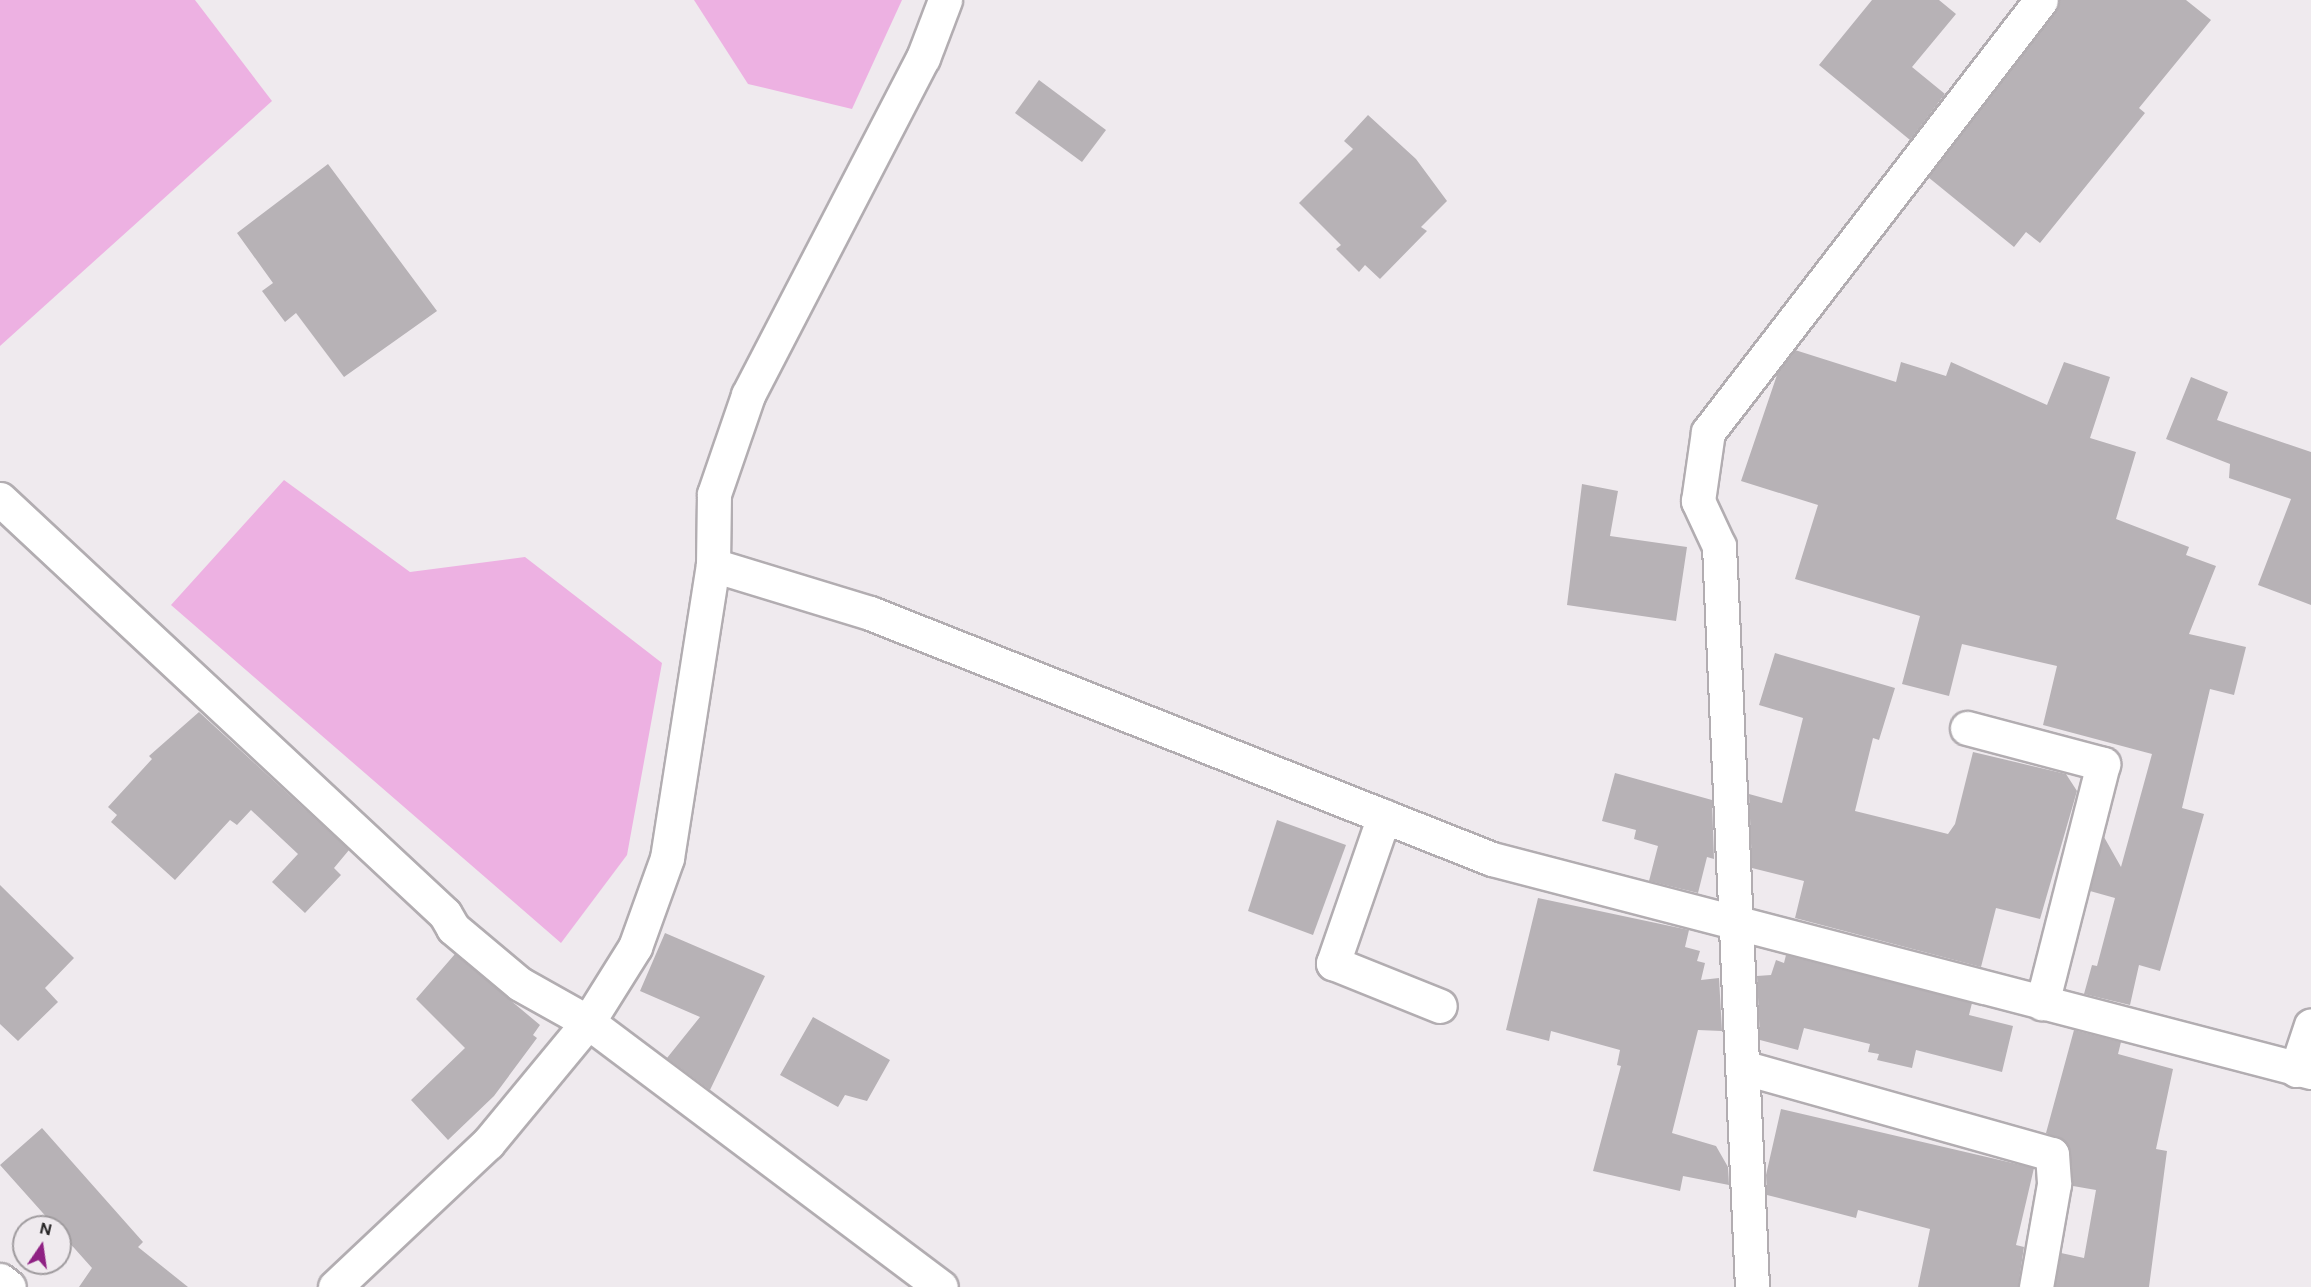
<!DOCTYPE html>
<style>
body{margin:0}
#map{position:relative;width:2311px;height:1287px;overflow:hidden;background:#efeaee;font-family:"DM Sans",sans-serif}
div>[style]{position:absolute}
.green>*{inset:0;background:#edb1e2}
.building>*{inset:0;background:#b7b2b6}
.roads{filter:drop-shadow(2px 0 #b2adb1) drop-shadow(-2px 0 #b2adb1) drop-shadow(0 2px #b2adb1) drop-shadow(0 -2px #b2adb1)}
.minor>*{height:33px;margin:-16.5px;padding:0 16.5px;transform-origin:16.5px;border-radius:16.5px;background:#fff}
span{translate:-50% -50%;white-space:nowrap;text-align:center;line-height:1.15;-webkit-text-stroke:6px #efeaee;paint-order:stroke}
.north{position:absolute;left:12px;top:1215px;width:60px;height:60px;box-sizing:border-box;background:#efeaee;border:2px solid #9f9b9e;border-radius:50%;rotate:13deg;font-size:16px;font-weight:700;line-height:24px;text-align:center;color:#262425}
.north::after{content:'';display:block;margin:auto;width:21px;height:27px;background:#8f2183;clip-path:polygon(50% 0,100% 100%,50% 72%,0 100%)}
</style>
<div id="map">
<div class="green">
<div style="clip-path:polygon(0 0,195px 0,272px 101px,0 346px)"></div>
<div style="clip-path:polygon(694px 0,902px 0,852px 109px,748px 84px)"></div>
<div style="clip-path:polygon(284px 480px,410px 572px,525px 557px,662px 663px,627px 855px,561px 943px,171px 605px)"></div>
</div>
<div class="building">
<div style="clip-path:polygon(1872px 0,1939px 0,1956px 14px,1912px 67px,1945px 94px,1910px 140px,1819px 65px)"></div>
<div style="clip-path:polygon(2059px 0,2186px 0,2211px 20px,2139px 108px,2145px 113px,2040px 243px,2026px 232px,2014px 247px,1928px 177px,2056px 11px)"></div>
<div style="clip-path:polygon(1039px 80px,1106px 130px,1082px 162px,1015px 113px)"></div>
<div style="clip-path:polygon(1368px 115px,1416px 159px,1447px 201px,1421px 227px,1427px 231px,1380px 279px,1365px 265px,1359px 272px,1336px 249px,1341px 245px,1299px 203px,1353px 149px,1344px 141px)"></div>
<div style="clip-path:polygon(328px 164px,437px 311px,344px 377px,296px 313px,285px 322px,262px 291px,273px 283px,237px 233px)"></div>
<div style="clip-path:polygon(1795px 350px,1896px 382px,1901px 362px,1946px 376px,1951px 362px,2047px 405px,2064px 362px,2110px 377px,2090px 438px,2136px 452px,2116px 519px,2189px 547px,2186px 555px,2216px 566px,2189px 634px,2246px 647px,2234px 695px,2210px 689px,2182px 808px,2204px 814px,2160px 971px,2139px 965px,2130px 1005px,2084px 994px,2092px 965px,2097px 966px,2115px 898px,2090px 891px,2104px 837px,2121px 867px,2152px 754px,2043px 725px,2057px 666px,1962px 644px,1949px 696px,1902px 684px,1920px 616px,1795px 579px,1818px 505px,1741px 481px,1778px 372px)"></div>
<div style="clip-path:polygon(2191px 377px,2228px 392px,2217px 420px,2311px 452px,2311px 605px,2258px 585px,2291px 499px,2229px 478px,2230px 464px,2166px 439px)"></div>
<div style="clip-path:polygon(1582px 484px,1618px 491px,1610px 536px,1687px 547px,1676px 621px,1567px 605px)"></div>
<div style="clip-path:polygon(1775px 653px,1895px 688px,1879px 740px,1873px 738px,1855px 811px,1948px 834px,1955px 824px,1973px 752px,2066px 774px,2077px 791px,2040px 919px,1996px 908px,1981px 967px,1795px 918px,1804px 881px,1752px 868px,1749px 794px,1782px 803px,1803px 718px,1759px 705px)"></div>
<div style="clip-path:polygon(199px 712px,349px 850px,334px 868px,341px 875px,305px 913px,272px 882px,298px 854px,251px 810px,237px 825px,230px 820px,175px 880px,111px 822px,117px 815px,108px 807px,152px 759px,149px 756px)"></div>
<div style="clip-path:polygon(1615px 773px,1712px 800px,1714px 859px,1707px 857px,1698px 893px,1649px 881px,1658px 846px,1634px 839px,1636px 830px,1602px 821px)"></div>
<div style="clip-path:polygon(1277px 820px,1346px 845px,1313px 935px,1248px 911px)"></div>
<div style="clip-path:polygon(0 885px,74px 958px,45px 988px,58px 1002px,18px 1041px,0 1024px)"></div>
<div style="clip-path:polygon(1538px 898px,1689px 930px,1685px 947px,1700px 951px,1697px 961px,1705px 963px,1701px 980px,1719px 978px,1722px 1031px,1698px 1030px,1672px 1133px,1716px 1146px,1728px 1167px,1729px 1185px,1683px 1176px,1680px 1191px,1593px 1171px,1621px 1066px,1617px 1065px,1620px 1050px,1551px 1031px,1549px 1041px,1506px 1030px)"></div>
<div style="clip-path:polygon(665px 933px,765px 976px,710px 1090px,667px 1058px,700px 1017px,640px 991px)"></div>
<div style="clip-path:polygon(455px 954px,540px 1025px,533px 1035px,537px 1038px,494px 1096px,448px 1140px,411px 1100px,465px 1048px,416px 999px)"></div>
<div style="clip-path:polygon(1786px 955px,1972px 1003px,1969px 1015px,2013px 1026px,2002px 1072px,1916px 1050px,1912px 1068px,1877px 1060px,1879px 1054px,1868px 1052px,1870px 1044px,1804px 1028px,1798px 1050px,1760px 1040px,1757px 976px,1771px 975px,1776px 960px,1784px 963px)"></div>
<div style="clip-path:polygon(813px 1017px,890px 1060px,867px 1101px,845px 1095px,838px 1107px,780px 1075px)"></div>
<div style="clip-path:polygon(2074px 1030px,2121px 1042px,2118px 1054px,2173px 1069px,2156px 1149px,2167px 1151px,2149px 1287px,2055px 1287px,2061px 1253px,2084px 1258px,2096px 1190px,2073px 1186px,2067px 1143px,2046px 1133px)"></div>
<div style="clip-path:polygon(1781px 1109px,2034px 1168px,2016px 1245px,2024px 1247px,2018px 1287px,1918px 1287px,1930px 1229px,1858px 1210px,1856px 1218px,1767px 1195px,1766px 1175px)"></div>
<div style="clip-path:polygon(42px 1128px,143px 1242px,138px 1247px,188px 1287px,79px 1287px,92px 1268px,0 1165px)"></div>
</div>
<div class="roads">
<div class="minor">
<div style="left:0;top:499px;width:608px;rotate:43deg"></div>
<div style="left:445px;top:914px;width:16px;rotate:60deg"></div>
<div style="left:453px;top:928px;width:87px;rotate:39.9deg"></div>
<div style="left:520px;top:984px;width:78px;rotate:29.2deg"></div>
<div style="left:588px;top:1022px;width:441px;rotate:36.9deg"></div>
<div style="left:713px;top:565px;width:164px;rotate:17deg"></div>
<div style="left:870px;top:613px;width:669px;rotate:21.58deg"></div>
<div style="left:1492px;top:859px;width:846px;rotate:14.58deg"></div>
<div style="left:1967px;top:728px;width:141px;rotate:14.8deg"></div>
<div style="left:2103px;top:764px;width:247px;rotate:104.3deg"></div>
<div style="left:1384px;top:816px;width:156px;rotate:109.1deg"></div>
<div style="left:1333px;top:963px;width:115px;rotate:21.9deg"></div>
<div style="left:1742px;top:1067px;width:322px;rotate:15.7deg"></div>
<div style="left:2052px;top:1154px;width:30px;rotate:86deg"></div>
<div style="left:2054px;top:1184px;width:105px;rotate:99.9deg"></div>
<div style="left:2296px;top:1070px;width:47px;rotate:-71.6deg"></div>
<div style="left:0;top:1280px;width:11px;rotate:38deg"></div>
<div style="left:335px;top:1287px;width:210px;rotate:-43.3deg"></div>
<div style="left:488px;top:1143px;width:157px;rotate:-50.4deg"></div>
<div style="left:588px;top:1022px;width:89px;rotate:-57.9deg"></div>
<div style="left:635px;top:947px;width:95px;rotate:-70.2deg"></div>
<div style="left:667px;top:858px;width:297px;rotate:-81.1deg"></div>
<div style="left:713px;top:565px;width:71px;rotate:-89.2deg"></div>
<div style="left:714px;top:494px;width:105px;rotate:-71deg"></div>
<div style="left:748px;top:395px;width:380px;rotate:-62.6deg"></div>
<div style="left:923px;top:58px;width:62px;rotate:-69.2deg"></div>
<div style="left:1752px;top:1287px;width:742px;rotate:-92.55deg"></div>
<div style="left:1719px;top:546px;width:50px;rotate:-115deg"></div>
<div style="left:1698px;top:501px;width:70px;rotate:-81.8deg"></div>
<div style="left:1708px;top:432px;width:545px;rotate:-52.37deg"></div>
</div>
</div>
<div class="north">N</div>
</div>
